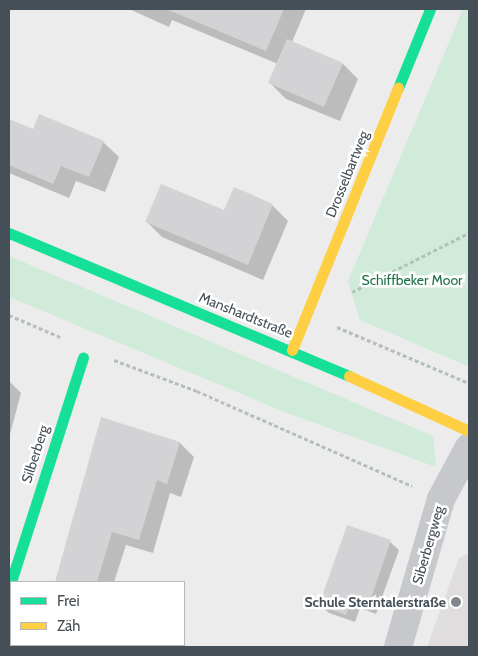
<!DOCTYPE html>
<meta charset="utf-8">
<style>
body{margin:0}
#map{position:relative;width:478px;height:656px;overflow:hidden;background:#edecec;font-family:Cabin,sans-serif}
div>[style]{position:absolute}
.education>*{inset:0;background:#dfdddd}
.green>*{inset:0;background:#d1ebda}
.shadow>*{inset:0;background:#0003}
.building>*{inset:0;background:#d3d3d5}
.path>*{height:3px;margin-top:-1.5px;transform-origin:0;background:repeating-linear-gradient(90deg,#b4c0bc 0 4px,transparent 0 6.5px)}
.street>*{height:28px;margin:-14px;padding:0 14px;transform-origin:14px;border-radius:14px;background:#c6c8cb}
.fast>*{height:11px;margin:-5.5px;padding:0 5.5px;transform-origin:5.5px;border-radius:5.5px;background:#16e098}
.slow>*{height:11px;margin:-5.5px;padding:0 5.5px;transform-origin:5.5px;border-radius:5.5px;background:#ffcf43}
.dots>*{width:14px;height:14px;translate:-50% -50%;box-sizing:border-box;border:2px solid #fff;border-radius:50%}
span{translate:-50% -50%;white-space:nowrap;text-align:center;line-height:1.15;-webkit-text-stroke:5px #fff;paint-order:stroke}
.street-label{font-size:14px;color:#454f57}
.park-label{font-size:14px;color:#1b7346}
.poi-label{font-size:14px;color:#454f57;font-weight:700}
.right{translate:-100% -50%;text-align:right}
.frame{position:absolute;inset:0;border:10px solid #454f57;pointer-events:none}
.legend{position:absolute;left:10px;top:581px;width:175px;height:65px;box-sizing:border-box;background:#fff;border:1px solid #b5b9bc;margin:0;padding:6px 9px;list-style:none;font-size:15px;color:#454f57}
.legend li{display:flex;align-items:center;gap:10px;height:25px}
.legend b{width:25px;border:1px solid #b5b9bc}
</style>
<div id="map">
<div class="education">
<div style="clip-path:polygon(469px 553px,469px 647px,427px 647px,459px 558px)"></div>
</div>
<div class="green">
<div style="clip-path:polygon(463px 9px,469px 9px,469px 367px,360px 320px,348px 281px)"></div>
<div style="clip-path:polygon(9px 256px,433px 436px,436px 467px,287px 413px,9px 297px)"></div>
</div>
<div class="shadow">
<div style="clip-path:polygon(129px 9px,306px 9px,292px 42px,343px 64px,358px 79px,340px 121px,286px 99px,270px 83px,278px 64px,172px 20px,169px 27px)"></div>
<div style="clip-path:polygon(9px 121px,34px 131px,103px 142px,119px 157px,105px 192px,76px 181px,69px 198px,9px 173px)"></div>
<div style="clip-path:polygon(272px 205px,288px 221px,263px 280px,162px 237px,147px 222px)"></div>
<div style="clip-path:polygon(9px 381px,21px 393px,9px 438px)"></div>
<div style="clip-path:polygon(102px 418px,180px 443px,194px 457px,181px 497px,170px 493px,153px 553px,126px 545px,114px 582px,66px 582px,59px 575px)"></div>
<div style="clip-path:polygon(390px 542px,399px 550px,376px 614px,360px 608px,355px 622px,329px 613px,320px 605px)"></div>
</div>
<div class="building">
<div style="clip-path:polygon(166px 9px,284px 9px,266px 51px)"></div>
<div style="clip-path:polygon(287px 39px,343px 63px,324px 107px,268px 83px)"></div>
<div style="clip-path:polygon(39px 114px,104px 141px,89px 177px,61px 166px,53px 184px,9px 165px,9px 119px,33px 129px)"></div>
<div style="clip-path:polygon(161px 184px,224px 210px,234px 187px,273px 204px,248px 265px,145px 222px)"></div>
<div style="clip-path:polygon(101px 417px,180px 442px,167px 484px,157px 480px,139px 540px,112px 532px,97px 582px,55px 582px)"></div>
<div style="clip-path:polygon(347px 525px,391px 540px,368px 607px,351px 601px,346px 615px,319px 605px)"></div>
</div>
<div class="path">
<div style="left:352px;top:292px;width:131px;rotate:-26.8deg"></div>
<div style="left:9px;top:315px;width:56px;rotate:23.3deg"></div>
<div style="left:337px;top:327px;width:143px;rotate:23deg"></div>
<div style="left:114px;top:360px;width:89px;rotate:20.5deg"></div>
<div style="left:197px;top:391px;width:235px;rotate:23.8deg"></div>
</div>
<div class="street">
<div style="left:398px;top:647px;width:154px;rotate:-73.8deg"></div>
<div style="left:441px;top:499px;width:59px;rotate:-61.7deg"></div>
</div>
<div class="fast">
<div style="left:398px;top:88px;width:85px;rotate:-67.9deg"></div>
<div style="left:9px;top:233px;width:369px;rotate:22.8deg"></div>
<div style="left:9px;top:588px;width:242px;rotate:-72.2deg"></div>
</div>
<div class="slow">
<div style="left:292px;top:350px;width:283px;rotate:-68deg"></div>
<div style="left:349px;top:376px;width:132px;rotate:24.6deg"></div>
</div>
<div class="dots">
<div style="left:456px;top:602px;background:#80868b"></div>
</div>
<div class="street-label">
<span style="left:347px;top:174px;rotate:-68deg">Drosselbartweg</span>
<span style="left:246px;top:315px;rotate:22deg">Manshardtstraße</span>
<span style="left:35px;top:454px;rotate:-72deg">Silberberg</span>
<span style="left:428px;top:545px;rotate:-74deg">Siberbergweg</span>
</div>
<div class="park-label">
<span style="left:412px;top:280px">Schiffbeker Moor</span>
</div>
<div class="poi-label">
<span class="right" style="left:446px;top:602px">Schule Sterntalerstraße</span>
</div>
<div class="frame"></div>
<ul class="legend">
<li><b style="height:6px;background:#16e098"></b>Frei</li>
<li><b style="height:6px;background:#ffcf43"></b>Zäh</li>
</ul>
</div>
